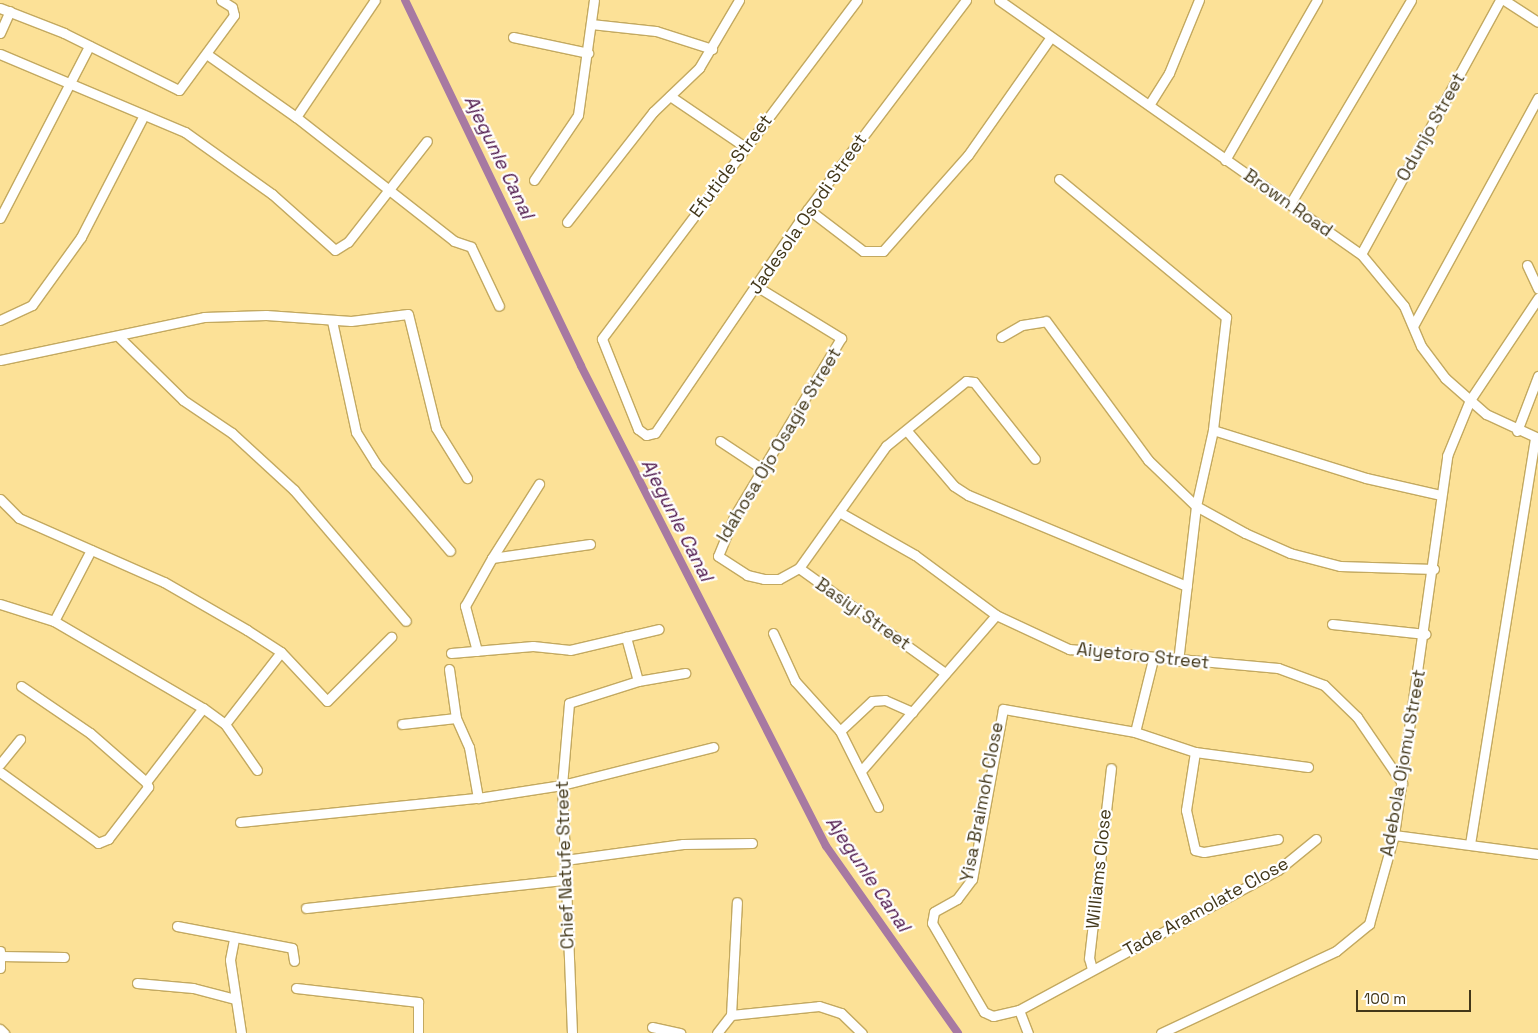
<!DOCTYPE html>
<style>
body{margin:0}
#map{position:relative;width:1538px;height:1033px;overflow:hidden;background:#fce197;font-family:"Space Grotesk",sans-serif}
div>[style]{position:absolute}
.canal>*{height:8px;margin:-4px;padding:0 4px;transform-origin:4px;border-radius:4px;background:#a779a2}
.roads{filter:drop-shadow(1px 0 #c3a960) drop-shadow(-1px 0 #c3a960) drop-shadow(0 1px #c3a960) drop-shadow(0 -1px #c3a960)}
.minor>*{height:9px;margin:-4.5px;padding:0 4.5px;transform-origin:4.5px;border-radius:4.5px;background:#fff}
span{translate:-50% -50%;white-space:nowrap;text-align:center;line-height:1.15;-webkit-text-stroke:4.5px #fff;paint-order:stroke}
.street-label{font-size:18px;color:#423719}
.water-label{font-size:19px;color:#4b1348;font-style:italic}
.scale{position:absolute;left:1356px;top:990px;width:115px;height:22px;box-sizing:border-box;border:2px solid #423719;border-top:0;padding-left:6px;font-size:15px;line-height:18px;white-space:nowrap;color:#423719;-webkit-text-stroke:4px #fff;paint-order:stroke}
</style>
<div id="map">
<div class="canal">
<div style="left:405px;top:0;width:406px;rotate:64.3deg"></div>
<div style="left:581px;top:366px;width:539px;rotate:62.96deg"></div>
<div style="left:826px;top:846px;width:229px;rotate:54.8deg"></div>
</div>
<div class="roads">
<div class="minor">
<div style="left:857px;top:0;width:424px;rotate:127deg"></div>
<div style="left:602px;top:339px;width:97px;rotate:68.2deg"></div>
<div style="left:638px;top:429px;width:10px;rotate:37deg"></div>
<div style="left:646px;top:435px;width:9px;rotate:-13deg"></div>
<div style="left:655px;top:433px;width:271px;rotate:-55.7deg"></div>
<div style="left:808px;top:209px;width:262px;rotate:-52.9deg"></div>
<div style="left:999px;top:0;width:442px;rotate:35.1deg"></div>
<div style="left:1361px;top:254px;width:67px;rotate:50.4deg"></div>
<div style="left:1404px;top:306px;width:43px;rotate:67deg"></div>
<div style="left:1421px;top:346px;width:40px;rotate:53deg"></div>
<div style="left:1445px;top:378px;width:55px;rotate:41.3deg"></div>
<div style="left:1486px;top:414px;width:57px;rotate:24.8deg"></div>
<div style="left:1504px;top:0;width:40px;rotate:32.9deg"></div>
<div style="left:0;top:8px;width:69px;rotate:21.3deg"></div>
<div style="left:64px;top:33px;width:128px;rotate:26.4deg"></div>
<div style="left:179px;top:90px;width:93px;rotate:-53.7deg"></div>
<div style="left:234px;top:15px;width:8px;rotate:-104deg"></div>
<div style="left:232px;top:7px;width:13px;rotate:-148deg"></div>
<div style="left:591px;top:24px;width:65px;rotate:6.1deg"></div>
<div style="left:656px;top:31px;width:59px;rotate:17.8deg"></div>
<div style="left:0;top:33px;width:24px;rotate:-66deg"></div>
<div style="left:513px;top:37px;width:77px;rotate:12deg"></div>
<div style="left:0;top:54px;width:201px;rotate:22.9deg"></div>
<div style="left:185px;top:132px;width:107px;rotate:35.5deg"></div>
<div style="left:272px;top:194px;width:84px;rotate:41.6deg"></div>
<div style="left:335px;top:250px;width:15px;rotate:-32deg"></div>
<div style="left:348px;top:242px;width:128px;rotate:-52deg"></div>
<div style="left:208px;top:55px;width:108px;rotate:35.2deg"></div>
<div style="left:296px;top:117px;width:201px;rotate:38.1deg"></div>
<div style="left:454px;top:241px;width:18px;rotate:19deg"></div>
<div style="left:471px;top:247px;width:65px;rotate:64.6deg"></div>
<div style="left:670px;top:96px;width:91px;rotate:34.2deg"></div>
<div style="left:1149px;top:105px;width:38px;rotate:-58deg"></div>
<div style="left:1169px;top:73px;width:79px;rotate:-67.7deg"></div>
<div style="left:296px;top:117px;width:141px;rotate:-56deg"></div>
<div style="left:1225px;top:160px;width:185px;rotate:-60.1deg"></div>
<div style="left:1059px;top:179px;width:217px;rotate:39.6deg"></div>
<div style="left:1226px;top:317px;width:114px;rotate:96.6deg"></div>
<div style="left:1213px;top:430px;width:78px;rotate:102.6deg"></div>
<div style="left:1196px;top:506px;width:156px;rotate:96.6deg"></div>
<div style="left:534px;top:180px;width:78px;rotate:-55.9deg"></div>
<div style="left:578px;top:115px;width:116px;rotate:-82.1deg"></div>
<div style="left:1290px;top:204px;width:237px;rotate:-59.3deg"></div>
<div style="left:808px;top:209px;width:69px;rotate:37.4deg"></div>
<div style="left:863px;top:251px;width:20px"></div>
<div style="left:883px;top:251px;width:128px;rotate:-48.5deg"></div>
<div style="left:968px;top:155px;width:144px;rotate:-54.9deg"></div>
<div style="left:0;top:218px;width:194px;rotate:-62.6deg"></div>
<div style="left:567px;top:222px;width:140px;rotate:-52deg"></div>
<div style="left:653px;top:112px;width:64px;rotate:-43.7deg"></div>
<div style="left:699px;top:68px;width:79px;rotate:-59.5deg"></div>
<div style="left:1361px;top:254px;width:290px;rotate:-61.3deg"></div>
<div style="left:1527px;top:265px;width:26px;rotate:65deg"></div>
<div style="left:756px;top:286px;width:100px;rotate:31.5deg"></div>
<div style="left:841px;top:338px;width:209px;rotate:120.9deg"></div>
<div style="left:734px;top:517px;width:42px;rotate:112.3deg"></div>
<div style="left:718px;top:556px;width:35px;rotate:33deg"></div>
<div style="left:747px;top:575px;width:17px;rotate:13deg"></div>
<div style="left:764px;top:579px;width:15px"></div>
<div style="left:779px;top:579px;width:23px;rotate:-29deg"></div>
<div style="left:799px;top:568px;width:180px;rotate:35.7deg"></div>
<div style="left:0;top:320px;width:35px;rotate:-25deg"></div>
<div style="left:32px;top:305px;width:84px;rotate:-54.2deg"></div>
<div style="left:81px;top:237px;width:137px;rotate:-62.7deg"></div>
<div style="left:332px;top:321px;width:114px;rotate:77.8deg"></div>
<div style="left:356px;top:432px;width:38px;rotate:58deg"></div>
<div style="left:376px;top:464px;width:114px;rotate:49.6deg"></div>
<div style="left:1413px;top:326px;width:260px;rotate:-61.3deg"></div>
<div style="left:119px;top:337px;width:90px;rotate:44.5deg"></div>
<div style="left:183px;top:400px;width:59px;rotate:34deg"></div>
<div style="left:232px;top:433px;width:84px;rotate:42.6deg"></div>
<div style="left:294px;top:490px;width:172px;rotate:49.5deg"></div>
<div style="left:1001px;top:337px;width:24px;rotate:-30deg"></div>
<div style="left:1022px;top:325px;width:24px;rotate:-9deg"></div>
<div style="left:1046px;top:321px;width:172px;rotate:53.7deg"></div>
<div style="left:1148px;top:460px;width:66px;rotate:43.8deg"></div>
<div style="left:1196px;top:506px;width:56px;rotate:28.9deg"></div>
<div style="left:1245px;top:533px;width:49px;rotate:24deg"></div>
<div style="left:1290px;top:553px;width:52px;rotate:14.6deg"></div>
<div style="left:1340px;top:566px;width:94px;rotate:1.8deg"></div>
<div style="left:0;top:360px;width:208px;rotate:-11.9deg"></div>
<div style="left:204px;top:317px;width:62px;rotate:-1.8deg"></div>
<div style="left:266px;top:315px;width:85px;rotate:4deg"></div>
<div style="left:351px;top:321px;width:57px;rotate:-7deg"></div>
<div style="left:408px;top:314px;width:117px;rotate:76.2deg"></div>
<div style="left:436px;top:428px;width:59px;rotate:58.2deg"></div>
<div style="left:1213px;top:430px;width:160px;rotate:17.4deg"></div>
<div style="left:1366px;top:478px;width:76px;rotate:12.9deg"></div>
<div style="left:907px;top:431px;width:72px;rotate:49.5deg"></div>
<div style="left:954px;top:486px;width:17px;rotate:33deg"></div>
<div style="left:968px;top:495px;width:237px;rotate:22.6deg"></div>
<div style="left:1517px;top:431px;width:59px;rotate:-69.1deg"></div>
<div style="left:720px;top:441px;width:53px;rotate:33.4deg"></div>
<div style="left:0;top:499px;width:27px;rotate:45deg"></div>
<div style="left:19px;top:518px;width:158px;rotate:23.8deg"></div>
<div style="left:164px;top:582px;width:96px;rotate:30deg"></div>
<div style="left:247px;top:630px;width:40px;rotate:32.9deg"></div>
<div style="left:281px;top:652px;width:67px;rotate:46.8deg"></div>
<div style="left:327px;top:701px;width:91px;rotate:-45deg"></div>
<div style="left:841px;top:513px;width:85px;rotate:29.6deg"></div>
<div style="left:915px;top:555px;width:101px;rotate:36.5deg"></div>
<div style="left:996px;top:615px;width:81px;rotate:25deg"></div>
<div style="left:1069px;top:649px;width:210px;rotate:5.2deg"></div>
<div style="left:1278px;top:668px;width:49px;rotate:20.3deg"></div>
<div style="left:1324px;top:685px;width:46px;rotate:44.1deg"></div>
<div style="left:1357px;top:717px;width:80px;rotate:55.7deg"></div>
<div style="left:492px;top:558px;width:88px;rotate:-57.6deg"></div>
<div style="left:799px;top:568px;width:150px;rotate:-54.5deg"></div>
<div style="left:886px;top:446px;width:103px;rotate:-39.1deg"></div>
<div style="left:966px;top:381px;width:8px;rotate:7deg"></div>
<div style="left:974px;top:382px;width:98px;rotate:51.6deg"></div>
<div style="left:0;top:604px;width:57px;rotate:17.5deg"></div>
<div style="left:54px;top:621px;width:173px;rotate:30.3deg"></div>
<div style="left:203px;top:708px;width:27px;rotate:36deg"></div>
<div style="left:225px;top:724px;width:56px;rotate:55.2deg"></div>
<div style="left:54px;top:621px;width:80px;rotate:-62.5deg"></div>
<div style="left:1332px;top:624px;width:94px;rotate:6.1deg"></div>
<div style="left:773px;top:633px;width:53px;rotate:65.4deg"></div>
<div style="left:795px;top:681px;width:67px;rotate:48deg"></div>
<div style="left:840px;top:731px;width:85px;rotate:63.4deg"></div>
<div style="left:477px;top:651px;width:47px;rotate:-104.9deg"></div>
<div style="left:465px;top:606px;width:55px;rotate:-60.6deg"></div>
<div style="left:492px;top:558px;width:99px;rotate:-8.1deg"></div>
<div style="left:451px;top:653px;width:82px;rotate:-4.9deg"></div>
<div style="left:533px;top:646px;width:37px;rotate:6deg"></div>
<div style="left:570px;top:650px;width:91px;rotate:-13.3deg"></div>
<div style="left:449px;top:669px;width:49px;rotate:81.9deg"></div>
<div style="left:456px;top:718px;width:32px;rotate:66deg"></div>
<div style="left:469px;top:747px;width:52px;rotate:80deg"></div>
<div style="left:638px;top:681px;width:48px;rotate:-9.7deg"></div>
<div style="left:21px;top:686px;width:83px;rotate:34.3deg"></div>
<div style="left:90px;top:733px;width:74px;rotate:41.2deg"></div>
<div style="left:146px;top:782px;width:93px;rotate:-52.4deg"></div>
<div style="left:225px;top:724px;width:91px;rotate:-52.1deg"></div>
<div style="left:402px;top:724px;width:54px;rotate:-6.3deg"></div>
<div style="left:840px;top:731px;width:44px;rotate:-43.2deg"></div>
<div style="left:872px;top:701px;width:13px;rotate:-4deg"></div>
<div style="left:885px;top:700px;width:30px;rotate:24deg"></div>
<div style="left:1135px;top:732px;width:75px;rotate:-76.1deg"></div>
<div style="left:1195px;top:752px;width:59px;rotate:98.8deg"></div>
<div style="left:1186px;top:810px;width:41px;rotate:77.3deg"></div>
<div style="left:1195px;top:850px;width:9px;rotate:13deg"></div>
<div style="left:1204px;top:852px;width:75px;rotate:-10deg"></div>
<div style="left:0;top:764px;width:32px;rotate:-51deg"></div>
<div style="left:1308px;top:767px;width:114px;rotate:-172.4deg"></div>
<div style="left:1195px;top:752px;width:63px;rotate:-161.6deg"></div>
<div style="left:1135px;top:732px;width:134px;rotate:-170.1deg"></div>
<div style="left:1003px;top:709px;width:173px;rotate:100.3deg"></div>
<div style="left:972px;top:879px;width:25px;rotate:127deg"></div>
<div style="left:957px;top:899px;width:26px;rotate:151deg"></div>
<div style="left:934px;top:912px;width:11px;rotate:100deg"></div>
<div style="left:932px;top:923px;width:103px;rotate:59.7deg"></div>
<div style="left:984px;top:1012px;width:10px;rotate:24deg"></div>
<div style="left:993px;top:1016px;width:27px;rotate:-13deg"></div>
<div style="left:1019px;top:1010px;width:294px;rotate:-28.4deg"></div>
<div style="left:1278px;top:870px;width:49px;rotate:-39.2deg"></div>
<div style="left:861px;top:771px;width:206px;rotate:-49.1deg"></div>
<div style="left:0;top:772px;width:121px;rotate:35.9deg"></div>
<div style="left:98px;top:843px;width:11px;rotate:-22deg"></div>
<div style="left:108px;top:839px;width:66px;rotate:-52.4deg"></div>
<div style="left:148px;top:787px;width:5px;rotate:-112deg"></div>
<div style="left:240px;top:822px;width:239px;rotate:-5.8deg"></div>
<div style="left:478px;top:798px;width:85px;rotate:-8.8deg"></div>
<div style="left:562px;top:785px;width:156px;rotate:-14.1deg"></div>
<div style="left:1394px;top:835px;width:145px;rotate:7.5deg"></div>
<div style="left:1470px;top:844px;width:411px;rotate:-80.9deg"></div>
<div style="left:565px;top:860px;width:119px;rotate:-7.7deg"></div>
<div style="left:683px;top:844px;width:69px;rotate:-0.8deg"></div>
<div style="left:306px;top:908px;width:261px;rotate:-6.2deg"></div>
<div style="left:177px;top:926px;width:117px;rotate:10.8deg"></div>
<div style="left:292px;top:948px;width:13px;rotate:81deg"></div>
<div style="left:234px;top:939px;width:21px;rotate:101deg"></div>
<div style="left:230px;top:960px;width:74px;rotate:81.4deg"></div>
<div style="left:0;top:956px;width:64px;rotate:0.9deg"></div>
<div style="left:0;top:968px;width:17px;rotate:-90deg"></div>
<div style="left:1092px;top:969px;width:11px;rotate:-105deg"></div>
<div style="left:1089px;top:958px;width:191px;rotate:-83.4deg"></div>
<div style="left:137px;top:983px;width:56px;rotate:5.1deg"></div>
<div style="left:193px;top:988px;width:43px;rotate:14.7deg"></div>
<div style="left:296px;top:988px;width:123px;rotate:6.5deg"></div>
<div style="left:418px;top:1002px;width:31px;rotate:90deg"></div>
<div style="left:1019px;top:1010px;width:25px;rotate:69deg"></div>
<div style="left:731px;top:1015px;width:113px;rotate:-87deg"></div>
<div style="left:652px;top:1027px;width:29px;rotate:12deg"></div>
<div style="left:0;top:1029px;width:6px;rotate:45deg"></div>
<div style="left:572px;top:1033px;width:248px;rotate:-92.3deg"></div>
<div style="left:562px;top:785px;width:82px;rotate:-85.1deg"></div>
<div style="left:569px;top:703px;width:72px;rotate:-17.7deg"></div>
<div style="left:638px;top:681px;width:46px;rotate:-105.3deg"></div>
<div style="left:717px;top:1033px;width:23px;rotate:-52deg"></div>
<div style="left:731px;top:1015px;width:88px;rotate:-5.8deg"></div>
<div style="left:819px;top:1006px;width:23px;rotate:18deg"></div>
<div style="left:841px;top:1013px;width:29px;rotate:44deg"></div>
<div style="left:1161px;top:1033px;width:193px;rotate:-25.1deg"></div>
<div style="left:1336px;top:951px;width:43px;rotate:-39.3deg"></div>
<div style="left:1369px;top:924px;width:92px;rotate:-74.3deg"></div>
<div style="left:1394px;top:835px;width:383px;rotate:-82deg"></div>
<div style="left:1447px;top:456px;width:61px;rotate:-67.7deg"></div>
<div style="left:1470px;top:400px;width:123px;rotate:-56.3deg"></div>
</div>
</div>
<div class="street-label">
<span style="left:1431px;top:127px;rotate:-61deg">Odunjo Street</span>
<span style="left:731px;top:166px;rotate:-53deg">Efutide Street</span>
<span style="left:1288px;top:203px;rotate:35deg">Brown Road</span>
<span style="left:808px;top:214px;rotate:-55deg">Jadesola Osodi Street</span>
<span style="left:779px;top:445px;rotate:-59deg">Idahosa Ojo Osagie Street</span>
<span style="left:863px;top:614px;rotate:35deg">Basiyi Street</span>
<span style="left:1143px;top:656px;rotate:6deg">Aiyetoro Street</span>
<span style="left:1403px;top:763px;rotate:-80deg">Adebola Ojomu Street</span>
<span style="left:982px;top:802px;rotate:-79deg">Yisa Braimoh Close</span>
<span style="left:565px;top:865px;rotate:-92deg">Chief Natufe Street</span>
<span style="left:1099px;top:869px;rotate:-84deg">Williams Close</span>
<span style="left:1206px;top:907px;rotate:-29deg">Tade Aramolate Close</span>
</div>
<div class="water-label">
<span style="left:499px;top:157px;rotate:64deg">Ajegunle Canal</span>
<span style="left:677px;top:520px;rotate:63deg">Ajegunle Canal</span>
<span style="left:868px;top:874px;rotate:56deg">Ajegunle Canal</span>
</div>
<div class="scale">100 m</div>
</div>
